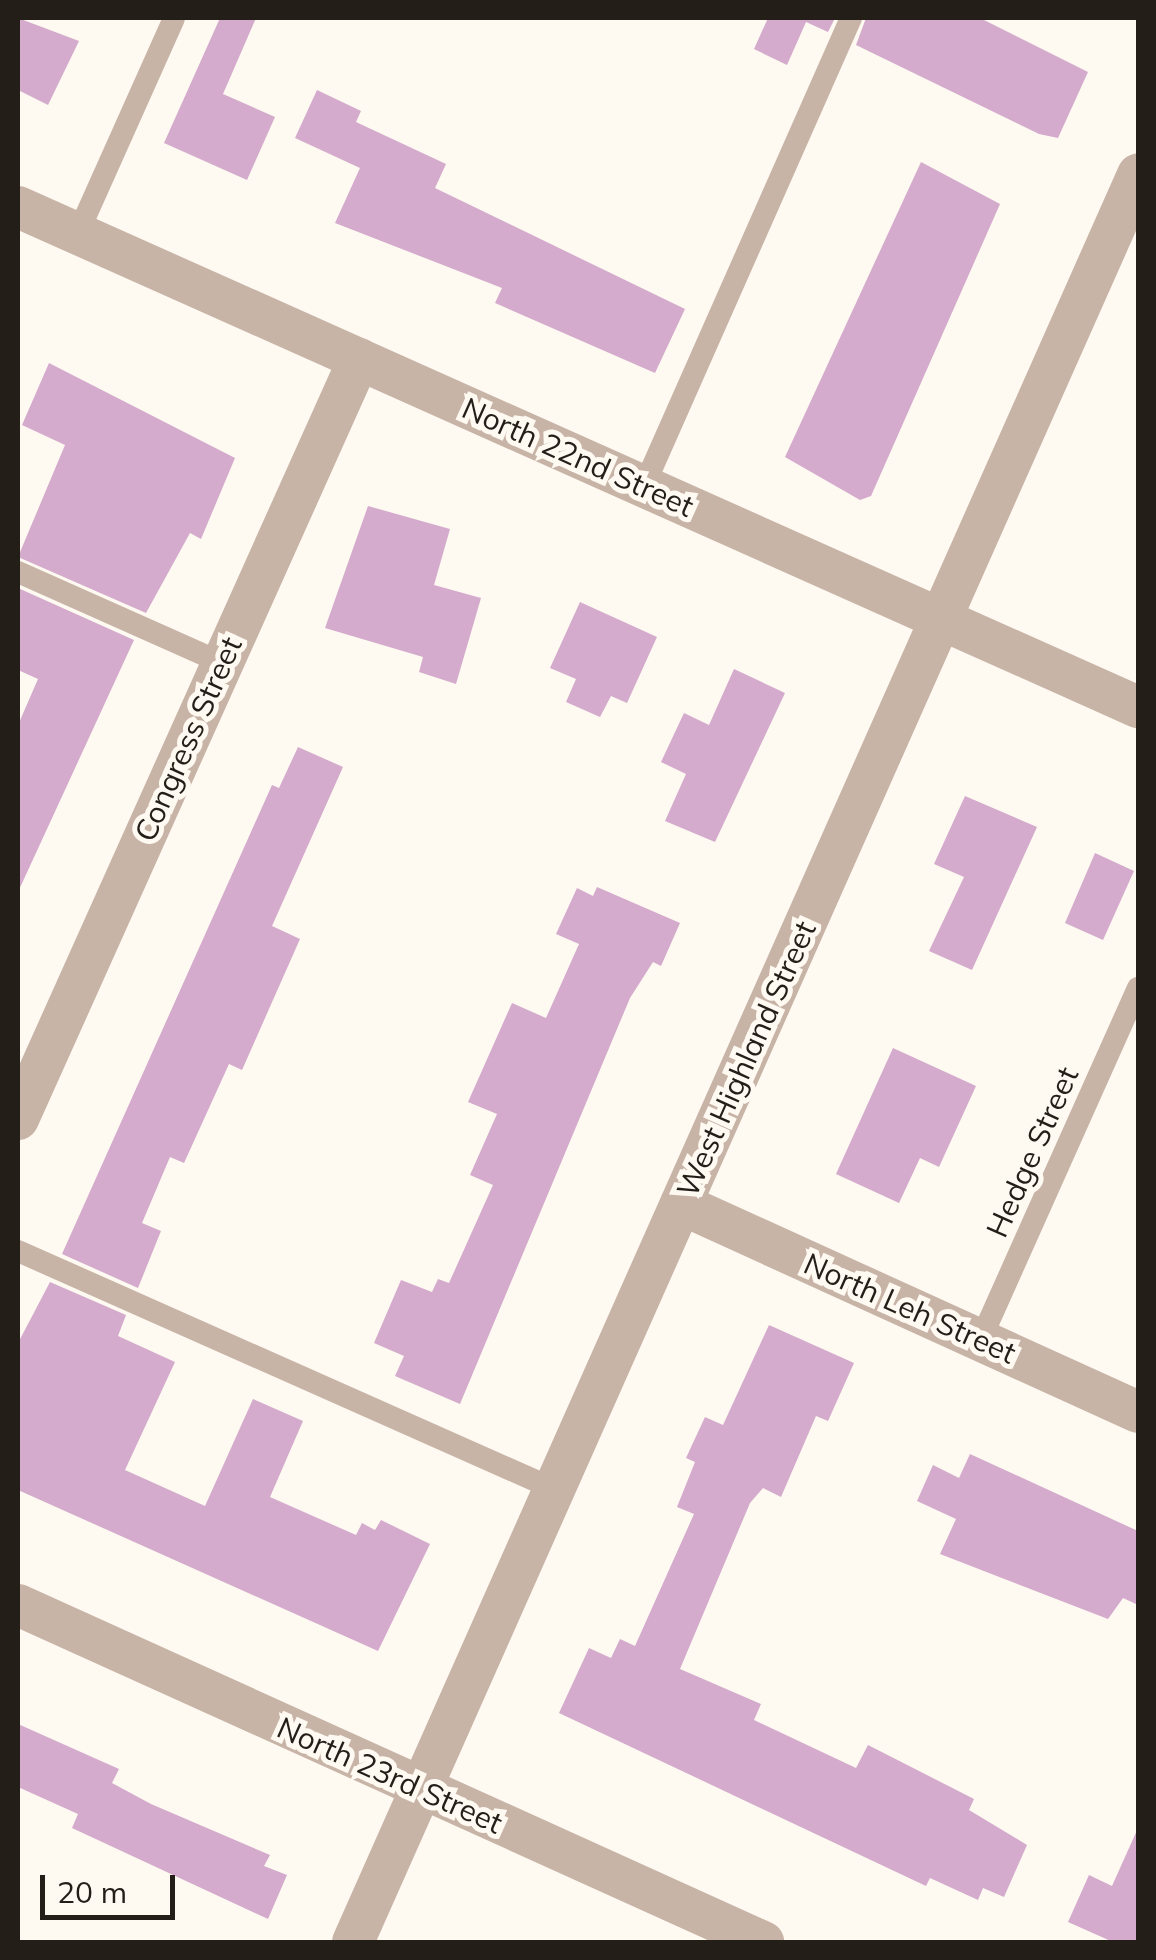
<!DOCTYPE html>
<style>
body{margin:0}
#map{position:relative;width:1156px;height:1960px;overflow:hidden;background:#fef9f1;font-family:Mulish,sans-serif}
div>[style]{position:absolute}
.building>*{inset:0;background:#d4abcc}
.service>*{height:22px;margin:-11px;padding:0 11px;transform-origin:11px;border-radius:11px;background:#c8b3a7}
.minor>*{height:42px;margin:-21px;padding:0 21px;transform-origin:21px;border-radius:21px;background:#c8b3a7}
span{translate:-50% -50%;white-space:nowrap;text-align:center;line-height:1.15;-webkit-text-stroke:10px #fef9f1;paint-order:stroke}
.street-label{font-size:30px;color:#231e17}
.frame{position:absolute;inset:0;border:20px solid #231e17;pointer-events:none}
.scale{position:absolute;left:40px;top:1875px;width:135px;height:45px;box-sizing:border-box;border:5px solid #231e17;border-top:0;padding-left:12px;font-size:30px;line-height:35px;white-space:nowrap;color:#231e17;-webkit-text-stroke:8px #fef9f1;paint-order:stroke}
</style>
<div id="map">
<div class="building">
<div style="clip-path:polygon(18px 18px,79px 41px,48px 105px,18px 90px)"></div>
<div style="clip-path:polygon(220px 18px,256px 18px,223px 94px,275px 117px,247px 180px,164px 143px)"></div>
<div style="clip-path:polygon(768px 18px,835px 18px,828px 32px,806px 22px,787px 65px,754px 49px)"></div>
<div style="clip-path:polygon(866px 18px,980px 18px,1088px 72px,1058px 138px,1039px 134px,856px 45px)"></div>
<div style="clip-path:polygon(317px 90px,361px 111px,356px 122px,446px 164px,435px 188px,685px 309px,655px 373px,495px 303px,502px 288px,335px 223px,360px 168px,295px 138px)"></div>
<div style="clip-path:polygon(921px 162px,1000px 204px,871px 496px,860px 500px,785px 457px)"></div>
<div style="clip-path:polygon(49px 363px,235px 458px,201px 539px,190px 533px,146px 613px,18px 557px,65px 445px,22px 425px)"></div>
<div style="clip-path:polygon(368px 506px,450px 529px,434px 585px,481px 598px,456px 684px,419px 672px,423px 657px,325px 628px)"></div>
<div style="clip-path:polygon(18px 588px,134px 640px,18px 892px,18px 725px,38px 679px,18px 670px)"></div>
<div style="clip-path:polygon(580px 602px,657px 637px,627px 703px,611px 696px,600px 717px,566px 702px,576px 679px,550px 668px)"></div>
<div style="clip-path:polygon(734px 669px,785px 693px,715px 842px,665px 821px,686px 774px,661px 762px,684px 713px,709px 725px)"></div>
<div style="clip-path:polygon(298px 747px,343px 767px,272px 926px,300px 939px,242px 1070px,229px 1064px,184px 1163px,170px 1157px,142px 1223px,161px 1231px,138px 1288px,62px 1254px,272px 785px,279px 788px)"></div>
<div style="clip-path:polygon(965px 796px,1037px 827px,972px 970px,929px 951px,964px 877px,934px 864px)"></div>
<div style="clip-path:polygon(1095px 853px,1134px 871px,1103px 940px,1065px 923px)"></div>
<div style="clip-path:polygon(597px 887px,680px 923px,661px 966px,653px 962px,630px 998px,460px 1404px,395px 1376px,404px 1356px,374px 1343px,401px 1280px,432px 1292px,438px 1279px,449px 1283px,493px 1185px,470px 1175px,497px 1114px,468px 1102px,512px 1003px,546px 1018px,579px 944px,556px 934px,577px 888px,593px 896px)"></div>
<div style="clip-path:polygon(893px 1048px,976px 1086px,939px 1167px,920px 1158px,899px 1203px,836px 1174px)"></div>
<div style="clip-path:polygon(50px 1282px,126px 1315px,118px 1336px,175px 1362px,125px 1470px,205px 1506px,253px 1399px,303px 1421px,270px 1497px,356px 1535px,362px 1523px,375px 1530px,381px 1520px,430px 1544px,378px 1651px,18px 1490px,18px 1343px)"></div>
<div style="clip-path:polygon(769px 1325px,854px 1363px,828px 1421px,816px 1416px,781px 1497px,763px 1488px,750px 1503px,680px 1669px,761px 1704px,754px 1720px,856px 1768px,868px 1745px,974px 1799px,969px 1810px,1027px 1845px,1004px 1897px,983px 1888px,978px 1900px,930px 1878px,926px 1886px,559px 1713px,589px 1648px,611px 1658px,620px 1639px,635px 1646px,694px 1514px,677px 1507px,695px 1462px,686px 1458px,705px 1417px,723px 1425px)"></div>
<div style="clip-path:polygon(970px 1454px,1138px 1531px,1138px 1605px,1123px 1598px,1108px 1619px,940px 1554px,956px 1519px,917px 1501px,933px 1465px,959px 1478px)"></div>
<div style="clip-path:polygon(18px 1724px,119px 1769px,112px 1783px,151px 1804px,270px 1855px,264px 1866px,287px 1875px,268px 1919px,72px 1828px,78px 1814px,18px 1787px)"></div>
<div style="clip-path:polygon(1138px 1828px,1138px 1942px,1113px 1942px,1068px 1922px,1089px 1875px,1112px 1886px)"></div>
</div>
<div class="service">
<div style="left:78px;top:233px;width:235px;rotate:-65.9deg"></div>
<div style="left:644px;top:486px;width:512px;rotate:-66.14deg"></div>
<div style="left:18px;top:572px;width:223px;rotate:24deg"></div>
<div style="left:18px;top:1251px;width:586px;rotate:23.94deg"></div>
<div style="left:980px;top:1341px;width:387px;rotate:-65.9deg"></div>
</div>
<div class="minor">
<div style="left:18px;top:207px;width:1227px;rotate:24.06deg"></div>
<div style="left:18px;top:1119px;width:833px;rotate:-65.83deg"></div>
<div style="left:681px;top:1204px;width:502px;rotate:24.47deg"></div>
<div style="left:18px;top:1605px;width:818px;rotate:24.34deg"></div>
<div style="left:353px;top:1942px;width:1934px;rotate:-66.05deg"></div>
</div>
<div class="street-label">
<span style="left:578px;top:457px;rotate:24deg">North 22nd Street</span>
<span style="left:188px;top:739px;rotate:-66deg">Congress Street</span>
<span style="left:746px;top:1059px;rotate:-66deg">West Highland Street</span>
<span style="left:1032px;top:1152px;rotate:-66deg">Hedge Street</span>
<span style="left:910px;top:1308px;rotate:24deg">North Leh Street</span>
<span style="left:390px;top:1775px;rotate:24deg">North 23rd Street</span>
</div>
<div class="frame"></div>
<div class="scale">20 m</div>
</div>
